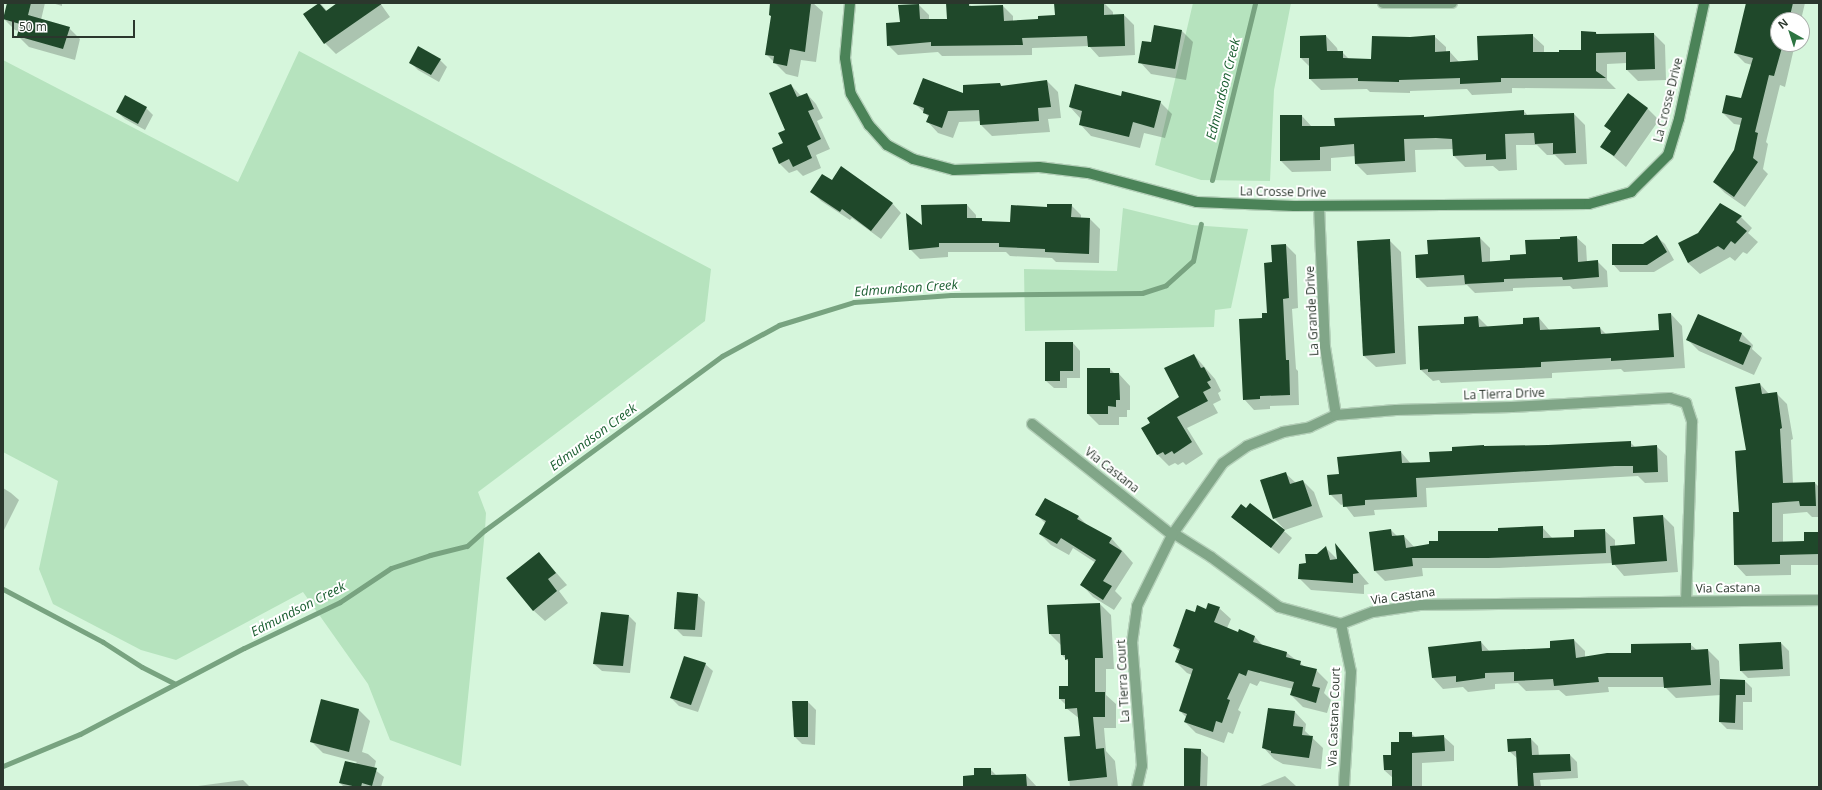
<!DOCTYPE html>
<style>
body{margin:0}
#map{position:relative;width:1822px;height:790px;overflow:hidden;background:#d6f6dc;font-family:"Open Sans",sans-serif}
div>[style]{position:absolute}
.green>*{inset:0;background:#b6e3be}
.shadow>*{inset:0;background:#0003}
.stream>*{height:5px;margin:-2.5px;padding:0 2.5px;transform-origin:2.5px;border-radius:2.5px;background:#78a380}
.building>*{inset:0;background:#1f482a}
.roads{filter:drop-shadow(1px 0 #b4d0b9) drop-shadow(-1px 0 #b4d0b9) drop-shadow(0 1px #b4d0b9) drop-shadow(0 -1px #b4d0b9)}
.street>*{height:10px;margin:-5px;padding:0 5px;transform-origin:5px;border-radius:5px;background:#81a688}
.secondary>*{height:10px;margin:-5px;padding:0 5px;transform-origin:5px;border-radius:5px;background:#4b8358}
span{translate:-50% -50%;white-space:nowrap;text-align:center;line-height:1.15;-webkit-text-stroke:4px #fff;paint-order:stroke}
.street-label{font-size:12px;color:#2b372d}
.water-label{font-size:13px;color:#195d2f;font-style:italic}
.frame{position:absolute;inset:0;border:4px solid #2b372d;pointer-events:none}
.north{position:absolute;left:1770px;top:12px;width:40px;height:40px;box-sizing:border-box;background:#fff;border:1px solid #aaafab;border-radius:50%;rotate:321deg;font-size:11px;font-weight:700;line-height:16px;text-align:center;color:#2b372d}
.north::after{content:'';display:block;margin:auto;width:14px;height:18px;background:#2d7441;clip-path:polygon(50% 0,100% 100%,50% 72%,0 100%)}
.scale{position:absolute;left:12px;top:20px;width:123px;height:18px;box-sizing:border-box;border:2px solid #2b372d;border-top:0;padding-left:5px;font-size:12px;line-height:14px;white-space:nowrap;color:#2b372d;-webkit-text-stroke:3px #fff;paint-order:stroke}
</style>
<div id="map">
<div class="green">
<div style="clip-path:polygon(1193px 3px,1291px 3px,1274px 90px,1270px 181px,1201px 180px,1155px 165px)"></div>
<div style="clip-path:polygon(299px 51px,711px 269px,705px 321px,478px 492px,486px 513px,485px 530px,461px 766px,390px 740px,368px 684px,303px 592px,176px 660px,141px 650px,53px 604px,39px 569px,58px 481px,3px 452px,3px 60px,238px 182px)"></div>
<div style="clip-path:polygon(1123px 208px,1192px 225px,1248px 229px,1231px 308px,1215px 310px,1214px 327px,1025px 331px,1024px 269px,1117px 271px)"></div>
</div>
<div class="shadow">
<div style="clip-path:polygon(8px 3px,45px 3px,41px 20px,69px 28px,80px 39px,75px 60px,29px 47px,18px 36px,19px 31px,15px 30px,4px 19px)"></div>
<div style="clip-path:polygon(52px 3px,62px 3px,62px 6px)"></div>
<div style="clip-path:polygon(320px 3px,327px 11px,339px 3px,380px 3px,390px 17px,336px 54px,325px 43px,305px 14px)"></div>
<div style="clip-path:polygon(771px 3px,813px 3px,823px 12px,816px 62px,801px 60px,798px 77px,786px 74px,766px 54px,772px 17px,770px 15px)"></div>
<div style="clip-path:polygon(1055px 3px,1104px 3px,1113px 12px,1113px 16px,1124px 15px,1134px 25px,1135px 55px,1099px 57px,1089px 46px,1032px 48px,1032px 55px,942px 56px,938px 52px,898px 55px,888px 45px,901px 23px,919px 5px,929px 15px,929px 20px,948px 20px,969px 4px,972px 7px,1003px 6px,1013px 16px,1013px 21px,1039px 20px,1056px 16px)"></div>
<div style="clip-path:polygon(1747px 3px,1805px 3px,1801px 20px,1778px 20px,1778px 44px,1795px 44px,1785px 87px,1780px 85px,1766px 142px,1768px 144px,1763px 169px,1768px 174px,1745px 207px,1725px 193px,1714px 182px,1735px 150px,1741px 125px,1734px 124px,1723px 113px,1742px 100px,1752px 65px,1745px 63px,1735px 53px)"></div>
<div style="clip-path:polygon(1182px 31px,1193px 42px,1186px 80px,1151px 74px,1140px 62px)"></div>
<div style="clip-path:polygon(1582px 32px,1596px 33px,1599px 35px,1654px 34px,1665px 45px,1666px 80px,1638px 81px,1627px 70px,1627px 63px,1607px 64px,1607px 80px,1616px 89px,1512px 88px,1512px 93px,1472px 95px,1467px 89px,1410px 91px,1410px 93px,1370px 92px,1367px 89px,1321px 90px,1310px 79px,1310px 67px,1301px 58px,1301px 37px,1326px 36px,1337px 48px,1338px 52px,1342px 52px,1350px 60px,1372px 60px,1410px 38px,1434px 36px,1446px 47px,1446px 53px,1450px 52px,1459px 62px,1479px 61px,1532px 35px,1544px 46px,1544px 53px,1582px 51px)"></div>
<div style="clip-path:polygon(440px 60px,447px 67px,439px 82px,418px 70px,410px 62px)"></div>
<div style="clip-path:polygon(1047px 81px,1058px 92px,1061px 118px,1048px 119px,1050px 132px,992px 136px,981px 125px,981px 121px,959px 122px,953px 138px,938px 133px,927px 121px,929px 117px,914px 103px,964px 95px,1000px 84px,1002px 87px)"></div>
<div style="clip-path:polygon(791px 85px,801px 96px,807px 94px,816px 104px,823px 118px,817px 121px,830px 149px,816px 155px,821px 168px,803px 176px,797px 170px,789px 173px,780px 164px,787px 130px)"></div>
<div style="clip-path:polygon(1628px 95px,1648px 109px,1659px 120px,1626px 167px,1601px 146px,1612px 132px,1606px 126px)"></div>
<div style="clip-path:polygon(1122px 97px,1160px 102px,1172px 114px,1165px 138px,1144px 133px,1140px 148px,1091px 136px,1080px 124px,1081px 119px,1070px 107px)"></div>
<div style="clip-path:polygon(146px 108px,153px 115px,145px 130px,125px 119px,117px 112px)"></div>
<div style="clip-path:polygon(1524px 111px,1528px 116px,1574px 114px,1585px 125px,1587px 164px,1565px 165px,1555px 155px,1547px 155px,1537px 145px,1516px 145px,1517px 170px,1499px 171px,1493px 166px,1465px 167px,1454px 156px,1453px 149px,1415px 150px,1416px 172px,1367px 175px,1356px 164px,1356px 156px,1331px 158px,1331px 171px,1292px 172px,1281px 161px,1302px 116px,1312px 127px,1336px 127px,1335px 119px,1423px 116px,1426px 118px)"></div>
<div style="clip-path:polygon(832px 181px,892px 203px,901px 213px,881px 239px,852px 218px,850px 220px,821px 201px,811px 191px)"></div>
<div style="clip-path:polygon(967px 205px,976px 215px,976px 219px,981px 219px,984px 223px,1011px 223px,1048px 208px,1071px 205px,1081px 215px,1081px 219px,1090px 219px,1100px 229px,1099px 263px,1056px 262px,1052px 258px,1010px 256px,1006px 252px,948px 252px,948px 257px,920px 259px,910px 249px,924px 227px)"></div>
<div style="clip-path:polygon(1741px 217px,1752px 228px,1748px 233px,1758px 242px,1747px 254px,1743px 252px,1735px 261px,1730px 257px,1700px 274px,1688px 263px,1679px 244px)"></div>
<div style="clip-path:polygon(1576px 237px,1586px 246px,1587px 262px,1597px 261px,1607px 271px,1608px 287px,1573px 289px,1570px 286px,1513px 288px,1513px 291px,1475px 293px,1467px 285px,1427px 287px,1417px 277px,1429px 255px,1480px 238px,1490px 248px,1490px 263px,1511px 261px,1561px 240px)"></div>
<div style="clip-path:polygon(1657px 237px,1665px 244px,1674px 260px,1654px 272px,1620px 272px,1613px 264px)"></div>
<div style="clip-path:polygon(1389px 240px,1401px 252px,1406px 364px,1376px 367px,1364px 356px)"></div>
<div style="clip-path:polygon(1286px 245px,1296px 255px,1298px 308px,1292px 309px,1296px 369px,1298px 371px,1299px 405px,1270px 406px,1270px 409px,1254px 410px,1244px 399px,1263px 319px,1268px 314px,1273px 263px)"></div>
<div style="clip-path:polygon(1671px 314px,1682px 326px,1685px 368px,1624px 372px,1621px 369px,1552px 373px,1552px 378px,1441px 383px,1439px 380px,1433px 381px,1421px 370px,1465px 325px,1478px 317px,1488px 327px,1524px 325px,1539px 318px,1550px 331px,1600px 328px,1607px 335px,1660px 331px)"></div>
<div style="clip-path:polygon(1698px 315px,1742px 334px,1753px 345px,1752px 349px,1762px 358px,1754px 375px,1699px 351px,1688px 340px)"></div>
<div style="clip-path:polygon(1073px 343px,1080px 351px,1080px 378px,1067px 378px,1067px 388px,1054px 388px,1046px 381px)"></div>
<div style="clip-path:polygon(1194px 355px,1215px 379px,1221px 391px,1218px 393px,1221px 400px,1213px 404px,1218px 413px,1187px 428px,1203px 454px,1186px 465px,1183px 462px,1178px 465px,1175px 463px,1169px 466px,1158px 455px,1142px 429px,1180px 398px)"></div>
<div style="clip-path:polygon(1110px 369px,1115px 374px,1119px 374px,1130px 386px,1130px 410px,1127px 410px,1127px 417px,1119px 417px,1119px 425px,1099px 425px,1088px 414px)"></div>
<div style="clip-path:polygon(1760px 384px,1769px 394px,1776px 393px,1787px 404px,1793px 439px,1791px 440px,1793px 484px,1815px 483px,1819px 487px,1819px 517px,1812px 517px,1807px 512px,1783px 514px,1783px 542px,1805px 542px,1819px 533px,1819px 565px,1791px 565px,1791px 575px,1746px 576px,1735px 564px,1747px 451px)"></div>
<div style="clip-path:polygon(1630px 442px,1636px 448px,1656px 446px,1667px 456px,1668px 482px,1645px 483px,1638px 476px,1426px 488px,1427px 507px,1374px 510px,1375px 515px,1354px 517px,1344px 504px,1341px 505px,1330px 494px,1340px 474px,1338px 458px,1401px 452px,1411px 464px,1431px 463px,1453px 452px,1485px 447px,1549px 446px)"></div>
<div style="clip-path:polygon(1285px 473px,1296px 483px,1303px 481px,1314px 492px,1323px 517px,1285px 530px,1274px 518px)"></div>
<div style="clip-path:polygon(3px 488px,11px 493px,19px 500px,3px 532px)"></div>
<div style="clip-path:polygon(1046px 499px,1079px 517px,1088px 526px,1112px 539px,1133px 563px,1115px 591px,1122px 598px,1114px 610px,1093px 597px,1082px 585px,1096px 563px,1073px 548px,1069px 555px,1051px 545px,1040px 534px,1046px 524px,1037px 515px)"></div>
<div style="clip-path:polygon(1663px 516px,1674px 527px,1678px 572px,1624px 576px,1613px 563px,1499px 568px,1422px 568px,1423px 576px,1385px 581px,1375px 571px,1391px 530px,1398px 537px,1404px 536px,1415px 548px,1499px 532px,1542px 527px,1553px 539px,1575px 538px,1604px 530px,1615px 540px,1615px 547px,1636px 545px)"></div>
<div style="clip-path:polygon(1232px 517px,1284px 531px,1292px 538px,1279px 554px)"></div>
<div style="clip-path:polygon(1336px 546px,1369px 584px,1364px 585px,1364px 594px,1311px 590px,1299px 578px,1307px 564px,1326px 548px,1338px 560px)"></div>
<div style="clip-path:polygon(539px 553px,567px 585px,559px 591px,568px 603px,545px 621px,533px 610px)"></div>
<div style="clip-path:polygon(697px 595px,705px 602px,702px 637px,683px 636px,675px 628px)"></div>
<div style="clip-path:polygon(1100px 604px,1111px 615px,1114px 669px,1106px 669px,1106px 695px,1116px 704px,1116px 728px,1104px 728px,1106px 751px,1115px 761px,1118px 787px,1070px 787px,1065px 738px,1081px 737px,1080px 719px,1066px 708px,1066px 705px,1060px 699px,1069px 687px,1069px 662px,1062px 655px,1061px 645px,1050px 634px)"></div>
<div style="clip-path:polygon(1219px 608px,1231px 619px,1227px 628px,1239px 633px,1240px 631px,1255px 637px,1264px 647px,1287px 653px,1305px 667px,1316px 670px,1328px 682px,1324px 693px,1331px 700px,1327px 713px,1303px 707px,1291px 695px,1293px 689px,1260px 681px,1257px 686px,1250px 683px,1238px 710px,1241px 712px,1233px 734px,1228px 732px,1224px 743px,1196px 733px,1185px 722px,1186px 717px,1180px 711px,1192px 675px,1187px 673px,1176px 662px,1180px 652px,1174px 646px,1195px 614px)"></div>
<div style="clip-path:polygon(629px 616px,636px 623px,630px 673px,602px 671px,594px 664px)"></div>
<div style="clip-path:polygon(1574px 640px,1585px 651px,1585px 657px,1632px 654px,1690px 644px,1698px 651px,1708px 650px,1719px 661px,1720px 680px,1745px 681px,1752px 688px,1752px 702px,1743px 702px,1743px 730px,1727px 729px,1720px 722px,1721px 695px,1676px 698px,1665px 687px,1608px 687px,1609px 692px,1566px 696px,1559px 690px,1526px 691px,1518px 683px,1495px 684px,1495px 689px,1468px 692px,1463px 687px,1443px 689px,1433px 678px,1481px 642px,1490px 652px,1552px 649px)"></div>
<div style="clip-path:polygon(1781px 643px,1789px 651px,1790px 676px,1748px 678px,1741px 671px)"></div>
<div style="clip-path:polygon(705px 664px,713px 671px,698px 712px,679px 706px,671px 698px)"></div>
<div style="clip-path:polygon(322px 701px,359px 710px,370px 721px,362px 752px,368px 754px,376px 761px,374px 769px,384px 777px,381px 787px,344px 787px,340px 783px,357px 762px,323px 753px,312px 742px)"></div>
<div style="clip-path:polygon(793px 702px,808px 702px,816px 710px,815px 745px,802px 744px,795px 737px)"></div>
<div style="clip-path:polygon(1295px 712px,1306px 724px,1305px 731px,1323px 748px,1321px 769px,1283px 764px,1274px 759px,1263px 747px)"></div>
<div style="clip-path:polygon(1411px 733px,1416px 738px,1443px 736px,1454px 746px,1454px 761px,1422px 763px,1422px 787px,1393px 787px,1393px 778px,1384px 770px,1400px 743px)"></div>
<div style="clip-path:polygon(1531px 739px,1538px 746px,1539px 756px,1570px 755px,1577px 762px,1578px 778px,1540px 780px,1541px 787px,1519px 787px,1518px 759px,1509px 751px)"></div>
<div style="clip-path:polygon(1200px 750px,1208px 757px,1207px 787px,1185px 787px)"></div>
<div style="clip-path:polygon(990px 769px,997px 776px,1026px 775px,1037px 787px,975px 787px)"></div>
<div style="clip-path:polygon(1285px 776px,1297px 787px,1261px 787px,1260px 786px)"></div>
<div style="clip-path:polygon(243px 780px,250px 787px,198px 787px,198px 786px)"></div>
</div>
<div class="stream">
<div style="left:1212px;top:180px;width:182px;rotate:-76.3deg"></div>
<div style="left:3px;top:589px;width:113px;rotate:27.9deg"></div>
<div style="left:103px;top:642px;width:46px;rotate:32.7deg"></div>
<div style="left:142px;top:667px;width:37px;rotate:27deg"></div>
<div style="left:3px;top:766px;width:83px;rotate:-22.6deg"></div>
<div style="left:80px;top:734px;width:185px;rotate:-27.7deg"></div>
<div style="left:244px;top:648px;width:106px;rotate:-25.6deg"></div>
<div style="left:340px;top:602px;width:61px;rotate:-33.7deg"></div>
<div style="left:391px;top:568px;width:41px;rotate:-18.4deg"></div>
<div style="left:430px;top:555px;width:38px;rotate:-14deg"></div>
<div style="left:467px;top:546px;width:24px;rotate:-42deg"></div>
<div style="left:485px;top:530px;width:294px;rotate:-36.3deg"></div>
<div style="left:722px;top:356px;width:65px;rotate:-28.5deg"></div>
<div style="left:779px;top:325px;width:78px;rotate:-17deg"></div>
<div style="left:854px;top:302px;width:97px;rotate:-4.1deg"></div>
<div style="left:951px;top:295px;width:191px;rotate:-0.6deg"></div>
<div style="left:1142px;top:293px;width:25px;rotate:-18deg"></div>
<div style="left:1166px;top:285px;width:36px;rotate:-42deg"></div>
<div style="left:1193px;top:261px;width:38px;rotate:-78deg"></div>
</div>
<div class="building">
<div style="clip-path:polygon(7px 3px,31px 3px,28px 15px,70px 27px,63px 49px,17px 36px,20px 24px,3px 19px)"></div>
<div style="clip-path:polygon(319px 3px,326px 11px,337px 3px,383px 3px,324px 44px,303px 14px)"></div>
<div style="clip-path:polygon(770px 3px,811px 3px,805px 52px,790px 49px,787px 66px,773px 63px,774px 56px,765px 55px,771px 16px,769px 15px)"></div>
<div style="clip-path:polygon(946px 3px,969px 3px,969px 6px,1003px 5px,1004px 21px,1038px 19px,1038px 16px,1055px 15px,1054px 3px,1104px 3px,1104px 15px,1124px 14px,1125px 46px,1088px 47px,1087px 36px,1022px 38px,1023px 45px,931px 46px,931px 42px,887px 46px,886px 23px,900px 22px,898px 5px,919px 4px,920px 19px,947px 19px)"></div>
<div style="clip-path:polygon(1746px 3px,1793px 3px,1789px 20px,1778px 20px,1778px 44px,1783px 44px,1774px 76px,1769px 75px,1755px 132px,1758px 133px,1753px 158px,1758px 162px,1734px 197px,1713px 182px,1734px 150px,1742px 118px,1722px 113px,1726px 95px,1741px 98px,1753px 58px,1734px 53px)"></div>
<div style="clip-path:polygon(1154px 25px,1182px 30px,1175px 69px,1138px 63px,1142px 41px,1151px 42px)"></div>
<div style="clip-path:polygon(1581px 31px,1596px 32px,1596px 34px,1654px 33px,1655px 69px,1626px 70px,1626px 52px,1596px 53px,1596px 71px,1606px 78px,1501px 78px,1501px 82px,1460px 84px,1460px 78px,1399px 80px,1399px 82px,1358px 81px,1358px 78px,1309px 79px,1309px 58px,1300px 58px,1300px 36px,1326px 35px,1327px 51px,1343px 51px,1343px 58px,1371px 59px,1372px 36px,1410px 37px,1435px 35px,1435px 52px,1450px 51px,1450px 62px,1478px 60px,1477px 36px,1533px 34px,1533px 52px,1559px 52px,1559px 50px,1581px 50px)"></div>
<div style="clip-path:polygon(418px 46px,441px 59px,431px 75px,409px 63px)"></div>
<div style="clip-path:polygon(923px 78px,963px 93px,963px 85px,1000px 83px,1001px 86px,1047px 80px,1051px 107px,1038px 108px,1039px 121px,980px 125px,979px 110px,948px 111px,942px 128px,926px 122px,929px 115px,923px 113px,924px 108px,913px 104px)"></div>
<div style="clip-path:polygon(791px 84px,797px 97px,807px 93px,814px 109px,808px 111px,821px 139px,807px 146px,812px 158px,793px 167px,789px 159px,779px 164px,772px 148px,783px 143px,778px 133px,785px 130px,769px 93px)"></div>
<div style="clip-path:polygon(1075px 84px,1121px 96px,1122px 91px,1161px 101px,1154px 128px,1133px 122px,1129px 137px,1079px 125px,1082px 111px,1069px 107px)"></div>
<div style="clip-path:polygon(1628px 93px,1648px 108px,1614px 156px,1600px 147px,1611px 131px,1604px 126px)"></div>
<div style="clip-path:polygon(125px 95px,147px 107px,138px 124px,116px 112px)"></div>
<div style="clip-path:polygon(1524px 110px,1524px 115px,1574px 113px,1576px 153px,1553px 154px,1553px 143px,1535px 144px,1534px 133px,1505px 134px,1506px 159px,1486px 160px,1486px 154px,1453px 156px,1452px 139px,1436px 138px,1404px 139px,1405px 161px,1355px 164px,1354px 144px,1320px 147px,1320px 160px,1280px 161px,1280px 115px,1302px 115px,1302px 126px,1335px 126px,1334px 118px,1424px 115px,1424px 117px)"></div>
<div style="clip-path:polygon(841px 166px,893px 203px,871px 231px,842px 209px,840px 212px,810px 192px,822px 174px,832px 180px)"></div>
<div style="clip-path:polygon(1720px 203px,1742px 216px,1736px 222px,1747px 231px,1735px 244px,1731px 241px,1724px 250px,1718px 246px,1688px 263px,1678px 243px,1698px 233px)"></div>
<div style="clip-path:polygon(967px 204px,967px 218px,982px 218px,982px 221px,1010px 222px,1011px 205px,1047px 207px,1047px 204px,1072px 204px,1071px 217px,1090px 218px,1089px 254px,1045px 252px,1045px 249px,999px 247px,999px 243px,939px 243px,939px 247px,909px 250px,906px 213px,922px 225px,921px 205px)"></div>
<div style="clip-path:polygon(1657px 235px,1667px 252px,1647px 265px,1612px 265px,1612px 244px,1643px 244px)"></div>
<div style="clip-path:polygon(1577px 236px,1578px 262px,1598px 260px,1599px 277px,1563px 280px,1562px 277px,1504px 279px,1504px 282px,1465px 284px,1464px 275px,1416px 278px,1415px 255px,1428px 254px,1427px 240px,1480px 237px,1482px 262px,1510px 260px,1510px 255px,1526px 254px,1525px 240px,1560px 239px,1560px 237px)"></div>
<div style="clip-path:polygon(1390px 239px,1395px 353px,1363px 356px,1357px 241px)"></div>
<div style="clip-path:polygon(1286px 244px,1289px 298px,1283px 299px,1286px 360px,1289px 360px,1290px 395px,1260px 396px,1260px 399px,1243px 400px,1239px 319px,1262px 318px,1262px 313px,1267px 313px,1264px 263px,1272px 262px,1271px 245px)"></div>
<div style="clip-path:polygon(1671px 313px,1674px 357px,1611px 361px,1611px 358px,1541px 362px,1541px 367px,1428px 372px,1428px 369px,1420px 370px,1418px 326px,1464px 324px,1464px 317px,1478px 316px,1479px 327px,1523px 324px,1523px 318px,1539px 317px,1540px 330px,1600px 327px,1601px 334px,1659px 330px,1658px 314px)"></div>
<div style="clip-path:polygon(1698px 314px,1742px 333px,1739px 341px,1751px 346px,1743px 365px,1686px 340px)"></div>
<div style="clip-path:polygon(1045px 342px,1073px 342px,1073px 371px,1060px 371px,1060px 381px,1045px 381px)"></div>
<div style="clip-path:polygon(1194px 354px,1201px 368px,1204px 367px,1211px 380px,1207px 382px,1211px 388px,1203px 392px,1208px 401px,1177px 417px,1192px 442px,1174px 454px,1172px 451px,1165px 455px,1163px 452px,1157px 455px,1141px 428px,1150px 423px,1147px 418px,1179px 397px,1164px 368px)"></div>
<div style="clip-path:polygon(1087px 368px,1110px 368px,1110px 373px,1119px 373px,1120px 400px,1116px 400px,1116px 407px,1108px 406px,1108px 414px,1087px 414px)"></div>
<div style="clip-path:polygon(1760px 383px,1762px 394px,1777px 392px,1782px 428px,1780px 429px,1783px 483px,1815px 482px,1816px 506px,1800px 506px,1799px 501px,1772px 503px,1772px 542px,1804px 541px,1804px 532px,1819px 532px,1819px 554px,1780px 555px,1780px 564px,1734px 565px,1733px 512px,1739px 512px,1735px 451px,1746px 450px,1735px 387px)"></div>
<div style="clip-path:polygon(1631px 441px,1631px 447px,1657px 445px,1658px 472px,1633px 473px,1633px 466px,1615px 466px,1416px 478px,1417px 497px,1365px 500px,1365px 505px,1343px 507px,1342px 494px,1329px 495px,1327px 475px,1339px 474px,1337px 457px,1401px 451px,1402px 463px,1430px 462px,1429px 452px,1452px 451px,1452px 447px,1484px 445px,1484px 446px,1548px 445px)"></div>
<div style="clip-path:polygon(1286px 472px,1290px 484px,1303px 480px,1312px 506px,1273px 519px,1260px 480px)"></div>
<div style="clip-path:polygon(1045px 498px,1079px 516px,1077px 519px,1112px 538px,1109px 543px,1122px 551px,1103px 581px,1112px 586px,1103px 600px,1080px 585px,1096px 560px,1061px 538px,1057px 544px,1039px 534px,1046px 521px,1035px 515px)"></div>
<div style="clip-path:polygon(1250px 503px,1285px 530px,1271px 548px,1231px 517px,1241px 504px,1246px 508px)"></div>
<div style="clip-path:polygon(1663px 515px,1667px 561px,1612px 565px,1610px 546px,1635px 544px,1633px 517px)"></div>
<div style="clip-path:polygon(1543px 526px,1543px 538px,1574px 537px,1574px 530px,1605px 529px,1606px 553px,1488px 558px,1412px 558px,1413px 566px,1374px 571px,1369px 532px,1391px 529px,1392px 536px,1404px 535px,1406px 548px,1429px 544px,1429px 541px,1438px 541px,1438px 531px,1498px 531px,1498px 528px)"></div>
<div style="clip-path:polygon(1335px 543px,1359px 573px,1353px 574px,1353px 583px,1298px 579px,1299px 564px,1306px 563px,1305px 554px,1317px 554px,1326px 546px,1330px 560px,1337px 559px)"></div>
<div style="clip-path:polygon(539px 552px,556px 573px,548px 579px,557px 591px,533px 611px,506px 578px)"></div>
<div style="clip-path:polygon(677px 592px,698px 594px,695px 630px,674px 629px)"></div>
<div style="clip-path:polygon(1100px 603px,1103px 658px,1095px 658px,1095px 692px,1105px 692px,1105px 717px,1093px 717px,1096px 749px,1104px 748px,1107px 777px,1068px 781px,1064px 737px,1080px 736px,1077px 708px,1065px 709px,1065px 699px,1059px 699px,1059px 686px,1068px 686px,1068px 659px,1065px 660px,1065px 655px,1061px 655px,1060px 634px,1049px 634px,1047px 605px)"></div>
<div style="clip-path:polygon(1208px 603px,1220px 607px,1214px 622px,1238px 632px,1239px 629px,1255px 636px,1253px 642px,1287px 652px,1286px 657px,1301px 661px,1300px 665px,1317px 669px,1312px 686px,1320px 688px,1316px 703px,1290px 695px,1294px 682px,1248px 670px,1246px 676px,1239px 673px,1227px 699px,1230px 700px,1222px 723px,1216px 721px,1213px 732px,1184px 722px,1187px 714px,1179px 711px,1193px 669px,1175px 662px,1180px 649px,1173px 646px,1186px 609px,1195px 612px,1197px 605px,1206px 609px)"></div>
<div style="clip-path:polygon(601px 612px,629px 615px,623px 666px,593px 664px)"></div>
<div style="clip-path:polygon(1574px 639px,1576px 658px,1607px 653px,1631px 653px,1631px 644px,1691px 643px,1691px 650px,1708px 649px,1711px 685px,1664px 688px,1663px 677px,1598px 677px,1599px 682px,1554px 686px,1553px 679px,1514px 681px,1514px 672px,1485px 673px,1485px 678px,1456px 682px,1456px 676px,1432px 678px,1428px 647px,1481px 641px,1482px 651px,1550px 648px,1550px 641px)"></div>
<div style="clip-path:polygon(1781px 642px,1783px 669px,1740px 671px,1739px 644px)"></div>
<div style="clip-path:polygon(684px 656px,706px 663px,691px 705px,670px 698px)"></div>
<div style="clip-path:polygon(1720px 679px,1745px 680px,1745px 695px,1736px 695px,1735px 723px,1719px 722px)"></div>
<div style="clip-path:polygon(321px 699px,359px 709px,349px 752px,310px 742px)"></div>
<div style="clip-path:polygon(792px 701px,808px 701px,808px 737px,794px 737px)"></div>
<div style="clip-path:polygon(1268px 708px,1295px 711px,1293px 726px,1303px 727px,1302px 735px,1313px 736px,1309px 758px,1271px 753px,1271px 751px,1262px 748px)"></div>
<div style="clip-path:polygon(1399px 732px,1412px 732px,1412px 737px,1444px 735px,1445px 751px,1412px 753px,1412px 787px,1392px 787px,1392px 770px,1384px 770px,1383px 755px,1391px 755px,1391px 742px,1399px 742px)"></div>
<div style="clip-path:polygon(1531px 738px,1532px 755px,1570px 754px,1571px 771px,1533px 773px,1534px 787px,1518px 787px,1516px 751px,1508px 752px,1507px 739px)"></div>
<div style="clip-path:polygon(1184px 748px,1201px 749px,1200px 787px,1184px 787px)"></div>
<div style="clip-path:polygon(345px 761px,377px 768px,372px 786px,362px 783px,361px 787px,357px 787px,339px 783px)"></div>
<div style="clip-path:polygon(974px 768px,991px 768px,991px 775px,1026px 774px,1027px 787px,963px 787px,963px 776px,974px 775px)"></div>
</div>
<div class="roads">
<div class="street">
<div style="left:1383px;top:3px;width:69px"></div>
<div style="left:1319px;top:206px;width:141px;rotate:87.6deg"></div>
<div style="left:1325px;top:347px;width:69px;rotate:80.8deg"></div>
<div style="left:1032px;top:424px;width:179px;rotate:38.4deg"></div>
<div style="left:1172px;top:535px;width:2px;rotate:-63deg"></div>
<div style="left:1173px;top:533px;width:45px;rotate:32.3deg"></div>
<div style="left:1211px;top:557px;width:84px;rotate:36.3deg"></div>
<div style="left:1279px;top:607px;width:64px;rotate:15.3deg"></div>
<div style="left:1341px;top:624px;width:34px;rotate:-21deg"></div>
<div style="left:1373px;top:612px;width:49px;rotate:-8.3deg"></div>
<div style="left:1421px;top:605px;width:398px;rotate:-0.7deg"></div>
<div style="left:1172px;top:535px;width:88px;rotate:-54.7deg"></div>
<div style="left:1223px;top:463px;width:29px;rotate:-35deg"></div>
<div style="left:1247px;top:446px;width:39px;rotate:-21deg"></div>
<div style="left:1283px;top:432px;width:27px;rotate:-10deg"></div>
<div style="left:1310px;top:427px;width:29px;rotate:-25deg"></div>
<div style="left:1336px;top:415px;width:60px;rotate:-4.8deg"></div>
<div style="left:1396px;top:410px;width:116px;rotate:-1.5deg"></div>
<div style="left:1512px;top:407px;width:158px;rotate:-3.3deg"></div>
<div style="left:1670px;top:398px;width:17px;rotate:17deg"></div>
<div style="left:1686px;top:403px;width:20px;rotate:72deg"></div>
<div style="left:1692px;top:422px;width:179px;rotate:91.9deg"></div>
<div style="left:1341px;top:624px;width:49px;rotate:78.2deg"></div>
<div style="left:1351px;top:672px;width:115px;rotate:93.5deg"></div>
<div style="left:1137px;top:787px;width:22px;rotate:-77deg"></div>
<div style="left:1142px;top:766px;width:123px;rotate:-94.6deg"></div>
<div style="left:1132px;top:643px;width:37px;rotate:-82deg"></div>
<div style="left:1137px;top:606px;width:81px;rotate:-63.7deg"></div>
</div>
<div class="secondary">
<div style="left:850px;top:3px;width:55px;rotate:95.2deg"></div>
<div style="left:845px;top:58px;width:36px;rotate:81deg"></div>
<div style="left:851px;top:94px;width:36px;rotate:60deg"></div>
<div style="left:869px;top:125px;width:27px;rotate:48deg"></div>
<div style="left:887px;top:145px;width:30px;rotate:28deg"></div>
<div style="left:913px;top:159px;width:42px;rotate:15deg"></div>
<div style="left:954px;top:170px;width:85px;rotate:-2deg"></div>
<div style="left:1039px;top:167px;width:49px;rotate:7deg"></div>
<div style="left:1088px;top:173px;width:113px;rotate:14.9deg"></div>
<div style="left:1197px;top:202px;width:97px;rotate:2.4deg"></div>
<div style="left:1294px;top:206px;width:295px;rotate:-0.4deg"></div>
<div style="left:1589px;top:204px;width:44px;rotate:-15.9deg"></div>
<div style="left:1631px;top:192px;width:52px;rotate:-45deg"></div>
<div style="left:1668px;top:155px;width:38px;rotate:-73deg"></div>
<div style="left:1679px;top:119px;width:119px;rotate:-77.8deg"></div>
</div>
</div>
<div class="street-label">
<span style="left:1668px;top:100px;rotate:-76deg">La Crosse Drive</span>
<span style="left:1283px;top:192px;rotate:1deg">La Crosse Drive</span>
<span style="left:1312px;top:311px;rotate:-93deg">La Grande Drive</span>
<span style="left:1504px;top:394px;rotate:-2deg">La Tierra Drive</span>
<span style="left:1112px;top:470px;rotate:38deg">Via Castana</span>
<span style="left:1728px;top:588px;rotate:-1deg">Via Castana</span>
<span style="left:1403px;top:596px;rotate:-8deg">Via Castana</span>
<span style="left:1123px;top:681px;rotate:-93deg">La Tierra Court</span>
<span style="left:1334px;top:717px;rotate:-88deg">Via Castana Court</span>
</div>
<div class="water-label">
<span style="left:1223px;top:89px;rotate:-76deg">Edmundson Creek</span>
<span style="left:906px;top:288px;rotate:-4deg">Edmundson Creek</span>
<span style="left:593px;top:437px;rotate:-36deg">Edmundson Creek</span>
<span style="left:298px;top:609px;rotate:-27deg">Edmundson Creek</span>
</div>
<div class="frame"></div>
<div class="north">N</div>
<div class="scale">50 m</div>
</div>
